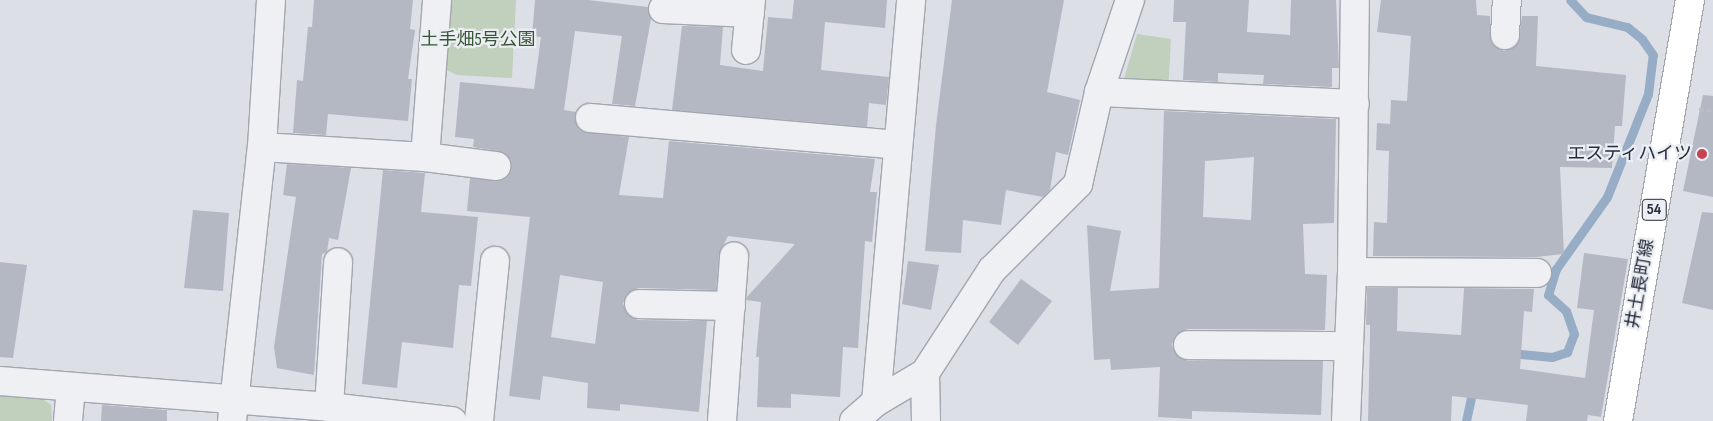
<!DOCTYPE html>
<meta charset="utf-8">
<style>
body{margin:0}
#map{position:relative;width:1713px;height:421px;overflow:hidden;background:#dcdfe6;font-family:"Sofia Sans Condensed","Noto Sans JP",sans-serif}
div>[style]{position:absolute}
.green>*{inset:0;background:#c1cfbd}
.stream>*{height:9px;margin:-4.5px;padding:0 4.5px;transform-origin:4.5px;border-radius:4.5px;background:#97acc5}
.building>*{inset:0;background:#b3b8c2}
.path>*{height:3px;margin-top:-1.5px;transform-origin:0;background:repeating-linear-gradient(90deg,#babdc4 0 4px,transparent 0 8px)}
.roads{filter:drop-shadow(1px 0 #a2a6af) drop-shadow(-1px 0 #a2a6af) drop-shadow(0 1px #a2a6af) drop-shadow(0 -1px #a2a6af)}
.minor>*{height:28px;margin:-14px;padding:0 14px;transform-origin:14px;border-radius:14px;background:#eef0f4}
.major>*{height:28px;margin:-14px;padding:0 14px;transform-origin:14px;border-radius:14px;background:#fff}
.dots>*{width:14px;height:14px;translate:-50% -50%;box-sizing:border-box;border:2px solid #ebeef3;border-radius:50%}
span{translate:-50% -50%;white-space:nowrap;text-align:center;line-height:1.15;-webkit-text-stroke:4.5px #ebeef3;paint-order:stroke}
.shield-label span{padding:1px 4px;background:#ebeef3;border:1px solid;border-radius:4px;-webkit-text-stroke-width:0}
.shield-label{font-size:16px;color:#262d3b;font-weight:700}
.park-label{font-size:18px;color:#395634}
.poi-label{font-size:18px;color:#262d3b}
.right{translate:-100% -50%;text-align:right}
.street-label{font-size:18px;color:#262d3b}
</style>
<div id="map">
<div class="green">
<div style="clip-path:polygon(443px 0,516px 0,512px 78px,457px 75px,440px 67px)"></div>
<div style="clip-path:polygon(1137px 34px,1171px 39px,1168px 91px,1122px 86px)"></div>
<div style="clip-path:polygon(0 395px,41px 398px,51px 405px,52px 421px,0 421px)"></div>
</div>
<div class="stream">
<div style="left:1511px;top:353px;width:41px;rotate:5.6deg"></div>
<div style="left:1552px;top:357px;width:16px;rotate:-18deg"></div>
<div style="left:1567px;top:352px;width:19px;rotate:-69deg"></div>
<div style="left:1574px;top:334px;width:24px;rotate:-109deg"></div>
<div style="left:1566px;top:311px;width:24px;rotate:-138deg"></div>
<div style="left:1548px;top:295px;width:27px;rotate:-73deg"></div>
<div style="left:1556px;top:269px;width:88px;rotate:-54.7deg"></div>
<div style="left:1607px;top:197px;width:111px;rotate:-68.3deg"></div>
<div style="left:1648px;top:94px;width:39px;rotate:-83deg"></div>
<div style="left:1653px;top:55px;width:19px;rotate:-125deg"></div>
<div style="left:1642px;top:39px;width:19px;rotate:-141deg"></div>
<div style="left:1627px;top:27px;width:42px;rotate:-166.3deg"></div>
<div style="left:1586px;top:17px;width:23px;rotate:-133deg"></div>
<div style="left:1466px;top:421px;width:34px;rotate:-78deg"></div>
</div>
<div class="building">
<div style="clip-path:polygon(314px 0,413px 0,410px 29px,415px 30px,408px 79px,412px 79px,408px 121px,328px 114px,326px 135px,293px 133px,297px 80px,303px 81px,308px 27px,312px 27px)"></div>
<div style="clip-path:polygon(evenodd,535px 0,588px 0,648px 7px,651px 19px,635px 106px,612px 104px,622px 36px,575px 31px,564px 110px,576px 112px,576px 124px,581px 131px,629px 137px,619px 195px,663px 198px,669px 141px,875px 159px,870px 192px,877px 192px,872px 242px,865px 241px,858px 348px,843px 347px,840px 397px,791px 394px,791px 408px,757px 407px,759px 357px,756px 357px,761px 302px,746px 300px,747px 297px,795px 244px,728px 236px,719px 254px,716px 290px,639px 288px,631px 291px,623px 303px,626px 312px,638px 320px,707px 321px,699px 412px,620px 404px,620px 411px,587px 408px,588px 383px,543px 376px,540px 400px,509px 396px,530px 217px,467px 211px,470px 178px,502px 180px,509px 175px,511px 160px,498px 151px,473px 147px,474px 139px,455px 137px,460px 82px,534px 89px,541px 37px,532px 36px,535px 0,560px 275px,603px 282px,595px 344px,551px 337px,560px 275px)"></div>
<div style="clip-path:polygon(794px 0,887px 0,885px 28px,825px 22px,821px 70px,889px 77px,886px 105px,869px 103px,867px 127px,672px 110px,682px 26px,723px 27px,720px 65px,763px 71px,768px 17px,792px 19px)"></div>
<div style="clip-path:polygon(952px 0,1064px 0,1047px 92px,1080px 100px,1068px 155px,1056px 152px,1050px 190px,1043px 197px,1006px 190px,1001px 225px,963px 220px,961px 253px,925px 251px,936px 125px)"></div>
<div style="clip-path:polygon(1174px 0,1249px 0,1247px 32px,1290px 35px,1291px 0,1336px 0,1339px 68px,1332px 68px,1332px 87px,1263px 84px,1264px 75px,1218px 73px,1218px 82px,1183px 80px,1186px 22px,1173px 22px)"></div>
<div style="clip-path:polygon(1381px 0,1476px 0,1477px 15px,1490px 16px,1491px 42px,1504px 51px,1518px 43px,1522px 16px,1538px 16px,1536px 66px,1626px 75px,1622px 126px,1615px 126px,1612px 168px,1560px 167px,1564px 254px,1536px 257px,1373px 256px,1374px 222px,1387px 223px,1389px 151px,1376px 150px,1377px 123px,1390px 124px,1391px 100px,1407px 101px,1411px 36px,1377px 32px)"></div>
<div style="clip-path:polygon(1703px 95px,1713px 96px,1713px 197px,1683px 191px)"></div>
<div style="clip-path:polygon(evenodd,1164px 111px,1336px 119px,1334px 223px,1303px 224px,1305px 274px,1327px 275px,1325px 330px,1188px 329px,1180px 332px,1172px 344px,1175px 353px,1188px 361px,1323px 361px,1321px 415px,1192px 411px,1192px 419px,1158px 417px,1160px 367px,1111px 370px,1110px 359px,1094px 360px,1087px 225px,1121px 231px,1110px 291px,1159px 288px,1164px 111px,1254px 157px,1251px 220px,1203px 217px,1205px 161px,1254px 157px)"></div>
<div style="clip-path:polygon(287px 164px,351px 168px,338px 240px,329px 238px,327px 252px,322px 254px,314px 375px,277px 368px,274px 347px,296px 197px,283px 195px)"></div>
<div style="clip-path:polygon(383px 170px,425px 173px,421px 212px,478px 217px,471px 286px,459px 285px,453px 348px,402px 342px,397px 388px,362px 384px)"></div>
<div style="clip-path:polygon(193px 210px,229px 213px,223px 291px,184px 288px)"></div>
<div style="clip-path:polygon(1702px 212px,1713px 213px,1713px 310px,1682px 303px)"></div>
<div style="clip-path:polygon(1584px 253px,1628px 259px,1601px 417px,1588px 415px,1587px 421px,1526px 421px,1528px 405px,1452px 396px,1451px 421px,1368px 421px,1370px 336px,1370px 325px,1366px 325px,1367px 288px,1398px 288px,1397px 331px,1461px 335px,1464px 288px,1534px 289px,1532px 312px,1524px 311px,1520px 369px,1585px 378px,1594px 310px,1577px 308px)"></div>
<div style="clip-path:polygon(908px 261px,939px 265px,931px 310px,902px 304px)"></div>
<div style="clip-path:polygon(0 262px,27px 265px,13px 358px,0 357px)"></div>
<div style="clip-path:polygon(1021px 279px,1052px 301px,1018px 345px,989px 322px)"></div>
<div style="clip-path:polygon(102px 405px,167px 410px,167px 421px,101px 421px)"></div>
</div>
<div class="path">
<div style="left:1699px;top:109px;width:14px;rotate:8deg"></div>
</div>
<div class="roads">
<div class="minor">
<div style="left:663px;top:9px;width:87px;rotate:2.6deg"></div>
<div style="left:1505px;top:35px;width:35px;rotate:-87deg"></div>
<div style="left:746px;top:50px;width:50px;rotate:-84.3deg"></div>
<div style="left:1099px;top:92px;width:256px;rotate:2.7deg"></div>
<div style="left:590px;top:118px;width:309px;rotate:5deg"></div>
<div style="left:262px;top:147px;width:163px;rotate:3.5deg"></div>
<div style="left:425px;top:157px;width:72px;rotate:7.2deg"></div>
<div style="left:425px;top:157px;width:157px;rotate:-85.6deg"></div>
<div style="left:1352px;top:272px;width:185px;rotate:0.3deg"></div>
<div style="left:639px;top:304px;width:92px;rotate:1.2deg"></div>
<div style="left:1188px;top:345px;width:161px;rotate:0.4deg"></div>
<div style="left:925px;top:373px;width:48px;rotate:88.8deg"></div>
<div style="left:0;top:381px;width:330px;rotate:4.5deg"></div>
<div style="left:329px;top:407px;width:124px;rotate:6.5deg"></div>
<div style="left:876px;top:402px;width:404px;rotate:-85deg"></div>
<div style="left:329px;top:407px;width:145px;rotate:-86.4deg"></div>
<div style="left:68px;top:421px;width:34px;rotate:-85deg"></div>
<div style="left:232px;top:421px;width:276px;rotate:-83.8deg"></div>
<div style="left:262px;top:147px;width:147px;rotate:-86.5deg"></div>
<div style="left:479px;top:421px;width:161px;rotate:-84.3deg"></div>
<div style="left:722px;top:421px;width:165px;rotate:-85.8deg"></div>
<div style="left:854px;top:421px;width:29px;rotate:-41deg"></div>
<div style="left:876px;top:402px;width:57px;rotate:-30.6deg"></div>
<div style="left:925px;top:373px;width:123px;rotate:-57deg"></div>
<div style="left:992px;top:270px;width:122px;rotate:-45deg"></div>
<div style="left:1078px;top:184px;width:94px;rotate:-77.1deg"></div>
<div style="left:1099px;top:92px;width:97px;rotate:-71.4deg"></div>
<div style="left:1346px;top:421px;width:149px;rotate:-87.7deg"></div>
<div style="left:1352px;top:272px;width:272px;rotate:-89.4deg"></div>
</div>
<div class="major">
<div style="left:1618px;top:421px;width:427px;rotate:-80.3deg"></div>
</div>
</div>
<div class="dots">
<div style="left:1702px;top:154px;background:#c84352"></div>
</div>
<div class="shield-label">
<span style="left:1654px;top:210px">54</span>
</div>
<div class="park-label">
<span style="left:478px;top:40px">土手畑5号公園</span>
</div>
<div class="poi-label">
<span class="right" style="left:1692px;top:154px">エスティハイツ</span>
</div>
<div class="street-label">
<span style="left:1641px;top:284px;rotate:-80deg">井土長町線</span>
</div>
</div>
